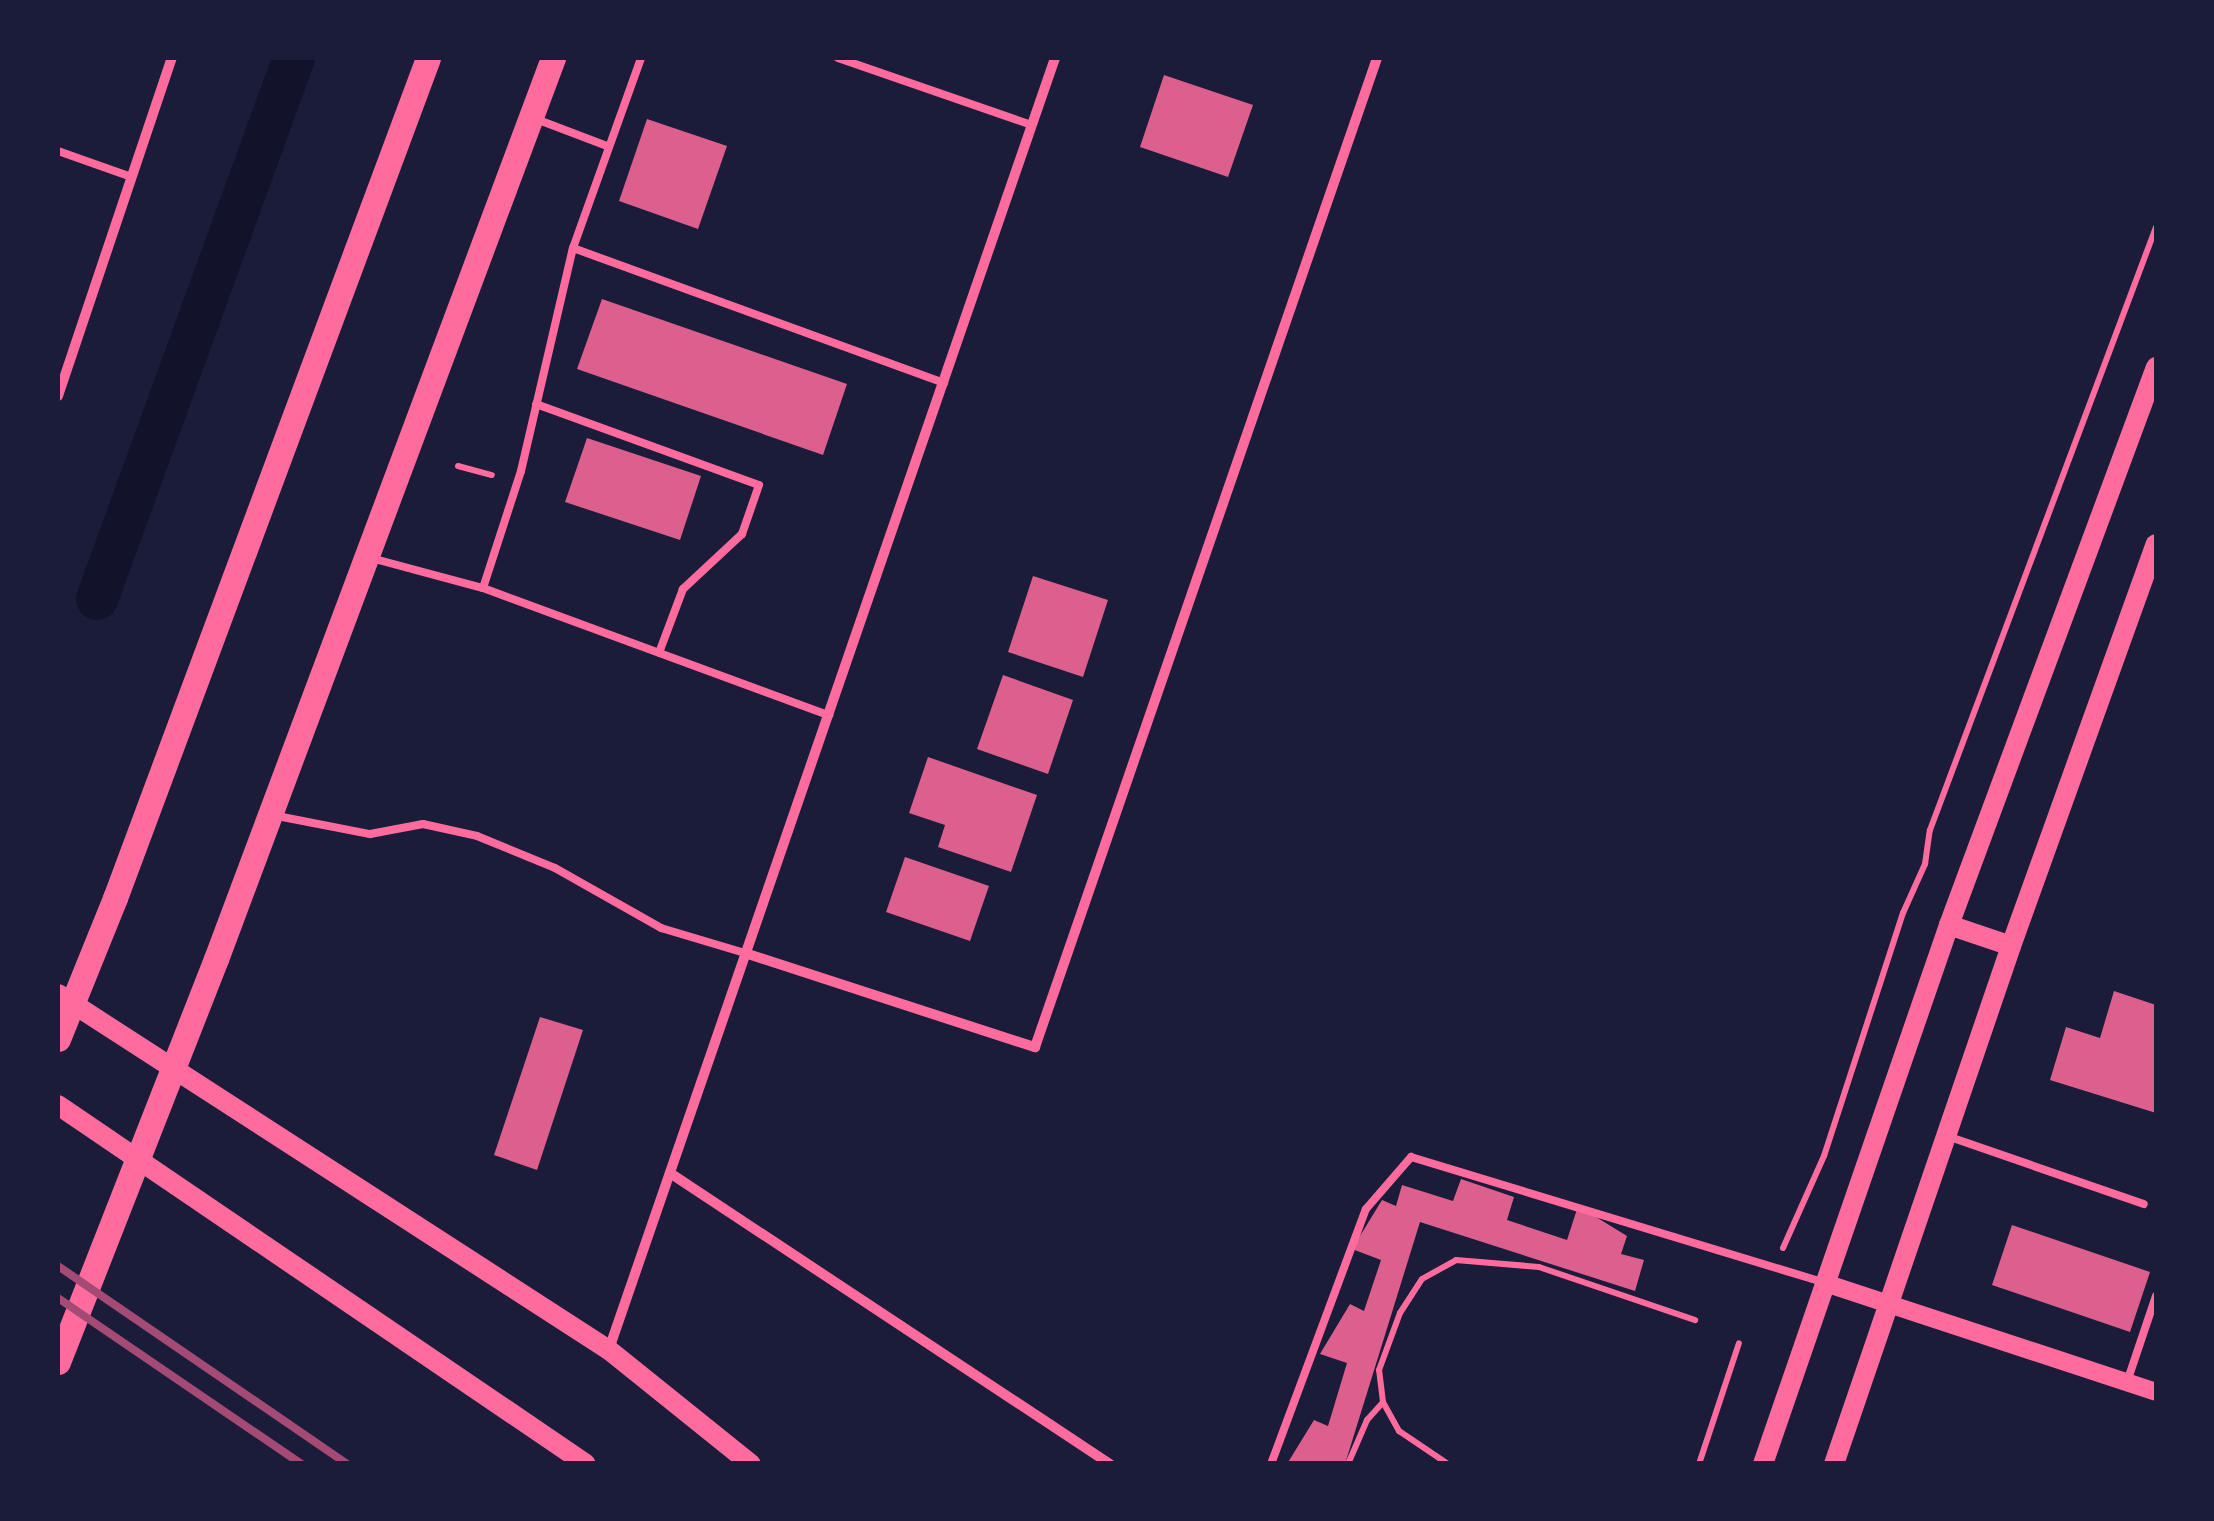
<!DOCTYPE html>
<style>
body{margin:0}
#map{position:relative;width:2214px;height:1521px;overflow:hidden;background:#1b1b3a;font-family:"Source Sans 3",sans-serif}
div>[style]{position:absolute}
.canal>*{height:42px;margin:-21px;padding:0 21px;transform-origin:21px;border-radius:21px;background:#12122b}
.building>*{inset:0;background:#dd5f8e}
.path>*{height:6px;margin:-3px;padding:0 3px;transform-origin:3px;border-radius:3px;background:#ff6b9d}
.service>*{height:8px;margin:-4px;padding:0 4px;transform-origin:4px;border-radius:4px;background:#ff6b9d}
.minor>*{height:10px;margin:-5px;padding:0 5px;transform-origin:5px;border-radius:5px;background:#ff6b9d}
.tertiary>*{height:18px;margin:-9px;padding:0 9px;transform-origin:9px;border-radius:9px;background:#ff6b9d}
.secondary>*{height:20px;margin:-10px;padding:0 10px;transform-origin:10px;border-radius:10px;background:#ff6b9d}
.primary>*{height:25px;margin:-12.5px;padding:0 12.5px;transform-origin:12.5px;border-radius:12.5px;background:#ff6b9d}
.rail>*{height:8px;margin:-4px;padding:0 4px;transform-origin:4px;border-radius:4px;background:#a44b75}
span{translate:-50% -50%;white-space:nowrap;text-align:center;line-height:1.15;-webkit-text-stroke:10px #1b1b3a;paint-order:stroke}
.frame{position:absolute;inset:0;border:60px solid #1b1b3a;pointer-events:none}
</style>
<div id="map">
<div class="canal">
<div style="left:97px;top:599px;width:576px;rotate:-69.99deg"></div>
</div>
<div class="building">
<div style="clip-path:polygon(1164px 75px,1253px 105px,1228px 177px,1140px 147px)"></div>
<div style="clip-path:polygon(647px 119px,727px 146px,698px 229px,619px 201px)"></div>
<div style="clip-path:polygon(602px 299px,847px 384px,823px 455px,577px 369px)"></div>
<div style="clip-path:polygon(587px 438px,701px 476px,680px 540px,565px 502px)"></div>
<div style="clip-path:polygon(1033px 576px,1108px 600px,1083px 677px,1008px 652px)"></div>
<div style="clip-path:polygon(1003px 675px,1073px 700px,1048px 774px,977px 749px)"></div>
<div style="clip-path:polygon(928px 757px,1037px 795px,1011px 872px,938px 847px,945px 825px,909px 813px)"></div>
<div style="clip-path:polygon(905px 857px,989px 886px,970px 941px,886px 912px)"></div>
<div style="clip-path:polygon(2114px 991px,2156px 1005px,2156px 1113px,2050px 1080px,2066px 1027px,2100px 1038px)"></div>
<div style="clip-path:polygon(540px 1017px,583px 1030px,537px 1170px,494px 1155px)"></div>
<div style="clip-path:polygon(1461px 1179px,1514px 1197px,1507px 1220px,1567px 1240px,1578px 1206px,1627px 1236px,1621px 1254px,1644px 1260px,1635px 1291px,1420px 1222px,1345px 1464px,1287px 1464px,1314px 1420px,1328px 1426px,1347px 1363px,1320px 1354px,1350px 1304px,1364px 1311px,1381px 1260px,1352px 1249px,1382px 1200px,1396px 1206px,1402px 1185px,1453px 1201px)"></div>
<div style="clip-path:polygon(2012px 1225px,2150px 1272px,2130px 1332px,1992px 1285px)"></div>
</div>
<div class="path">
<div style="left:458px;top:466px;width:35px;rotate:15deg"></div>
<div style="left:1783px;top:1248px;width:101px;rotate:-66deg"></div>
<div style="left:1824px;top:1156px;width:256px;rotate:-72deg"></div>
<div style="left:1903px;top:913px;width:54px;rotate:-65.8deg"></div>
<div style="left:1925px;top:864px;width:34px;rotate:-82deg"></div>
<div style="left:1930px;top:830px;width:644px;rotate:-69.45deg"></div>
<div style="left:1348px;top:1464px;width:48px;rotate:-66.6deg"></div>
<div style="left:1367px;top:1420px;width:24px;rotate:-48deg"></div>
<div style="left:1448px;top:1464px;width:59px;rotate:-146deg"></div>
<div style="left:1399px;top:1431px;width:33px;rotate:-119deg"></div>
<div style="left:1383px;top:1402px;width:32px;rotate:-97deg"></div>
<div style="left:1379px;top:1370px;width:61px;rotate:-69.8deg"></div>
<div style="left:1400px;top:1313px;width:40px;rotate:-57.1deg"></div>
<div style="left:1422px;top:1279px;width:39px;rotate:-29deg"></div>
<div style="left:1456px;top:1260px;width:83px;rotate:4.8deg"></div>
<div style="left:1539px;top:1267px;width:165px;rotate:18.8deg"></div>
<div style="left:1699px;top:1464px;width:127px;rotate:-71.7deg"></div>
</div>
<div class="service">
<div style="left:838px;top:58px;width:205px;rotate:19.1deg"></div>
<div style="left:536px;top:119px;width:76px;rotate:20.8deg"></div>
<div style="left:58px;top:151px;width:78px;rotate:19.4deg"></div>
<div style="left:573px;top:248px;width:395px;rotate:20deg"></div>
<div style="left:536px;top:404px;width:237px;rotate:20deg"></div>
<div style="left:759px;top:485px;width:52px;rotate:109.1deg"></div>
<div style="left:742px;top:534px;width:81px;rotate:137deg"></div>
<div style="left:683px;top:589px;width:68px;rotate:110.6deg"></div>
<div style="left:371px;top:558px;width:116px;rotate:15deg"></div>
<div style="left:483px;top:588px;width:369px;rotate:20.2deg"></div>
<div style="left:483px;top:588px;width:123px;rotate:-72deg"></div>
<div style="left:521px;top:471px;width:229px;rotate:-76.9deg"></div>
<div style="left:573px;top:248px;width:202px;rotate:-70.3deg"></div>
<div style="left:272px;top:815px;width:100px;rotate:11deg"></div>
<div style="left:370px;top:834px;width:54px;rotate:-10.7deg"></div>
<div style="left:423px;top:824px;width:55px;rotate:12.5deg"></div>
<div style="left:477px;top:836px;width:84px;rotate:22.3deg"></div>
<div style="left:555px;top:868px;width:122px;rotate:29.5deg"></div>
<div style="left:661px;top:928px;width:91px;rotate:16.6deg"></div>
<div style="left:1950px;top:1137px;width:205px;rotate:19.1deg"></div>
<div style="left:2127px;top:1382px;width:91px;rotate:-71.4deg"></div>
<div style="left:1271px;top:1464px;width:272px;rotate:-69.6deg"></div>
<div style="left:1366px;top:1209px;width:69px;rotate:-49.1deg"></div>
<div style="left:1411px;top:1157px;width:430px;rotate:16.9deg"></div>
</div>
<div class="minor">
<div style="left:58px;top:396px;width:357px;rotate:-71.4deg"></div>
<div style="left:748px;top:954px;width:302px;rotate:18deg"></div>
<div style="left:1035px;top:1047px;width:1046px;rotate:-70.92deg"></div>
<div style="left:673px;top:1175px;width:524px;rotate:33.48deg"></div>
<div style="left:609px;top:1349px;width:1366px;rotate:-70.94deg"></div>
</div>
<div class="tertiary">
<div style="left:1825px;top:1283px;width:348px;rotate:18.2deg"></div>
</div>
<div class="secondary">
<div style="left:1949px;top:925px;width:65px;rotate:18.7deg"></div>
<div style="left:58px;top:994px;width:656px;rotate:32.87deg"></div>
<div style="left:609px;top:1350px;width:182px;rotate:38.8deg"></div>
<div style="left:58px;top:1105px;width:638px;rotate:34.21deg"></div>
<div style="left:1763px;top:1464px;width:570px;rotate:-70.96deg"></div>
<div style="left:1949px;top:925px;width:595px;rotate:-69.65deg"></div>
<div style="left:1834px;top:1464px;width:547px;rotate:-71.13deg"></div>
<div style="left:2011px;top:946px;width:427px;rotate:-70.2deg"></div>
</div>
<div class="primary">
<div style="left:58px;top:1039px;width:152px;rotate:-68deg"></div>
<div style="left:115px;top:898px;width:896px;rotate:-69.56deg"></div>
<div style="left:58px;top:1362px;width:433px;rotate:-68.6deg"></div>
<div style="left:216px;top:959px;width:962px;rotate:-69.49deg"></div>
</div>
<div class="rail">
<div style="left:58px;top:1266px;width:350px;rotate:34.4deg"></div>
<div style="left:58px;top:1298px;width:294px;rotate:34.3deg"></div>
</div>
<div class="frame"></div>
</div>
